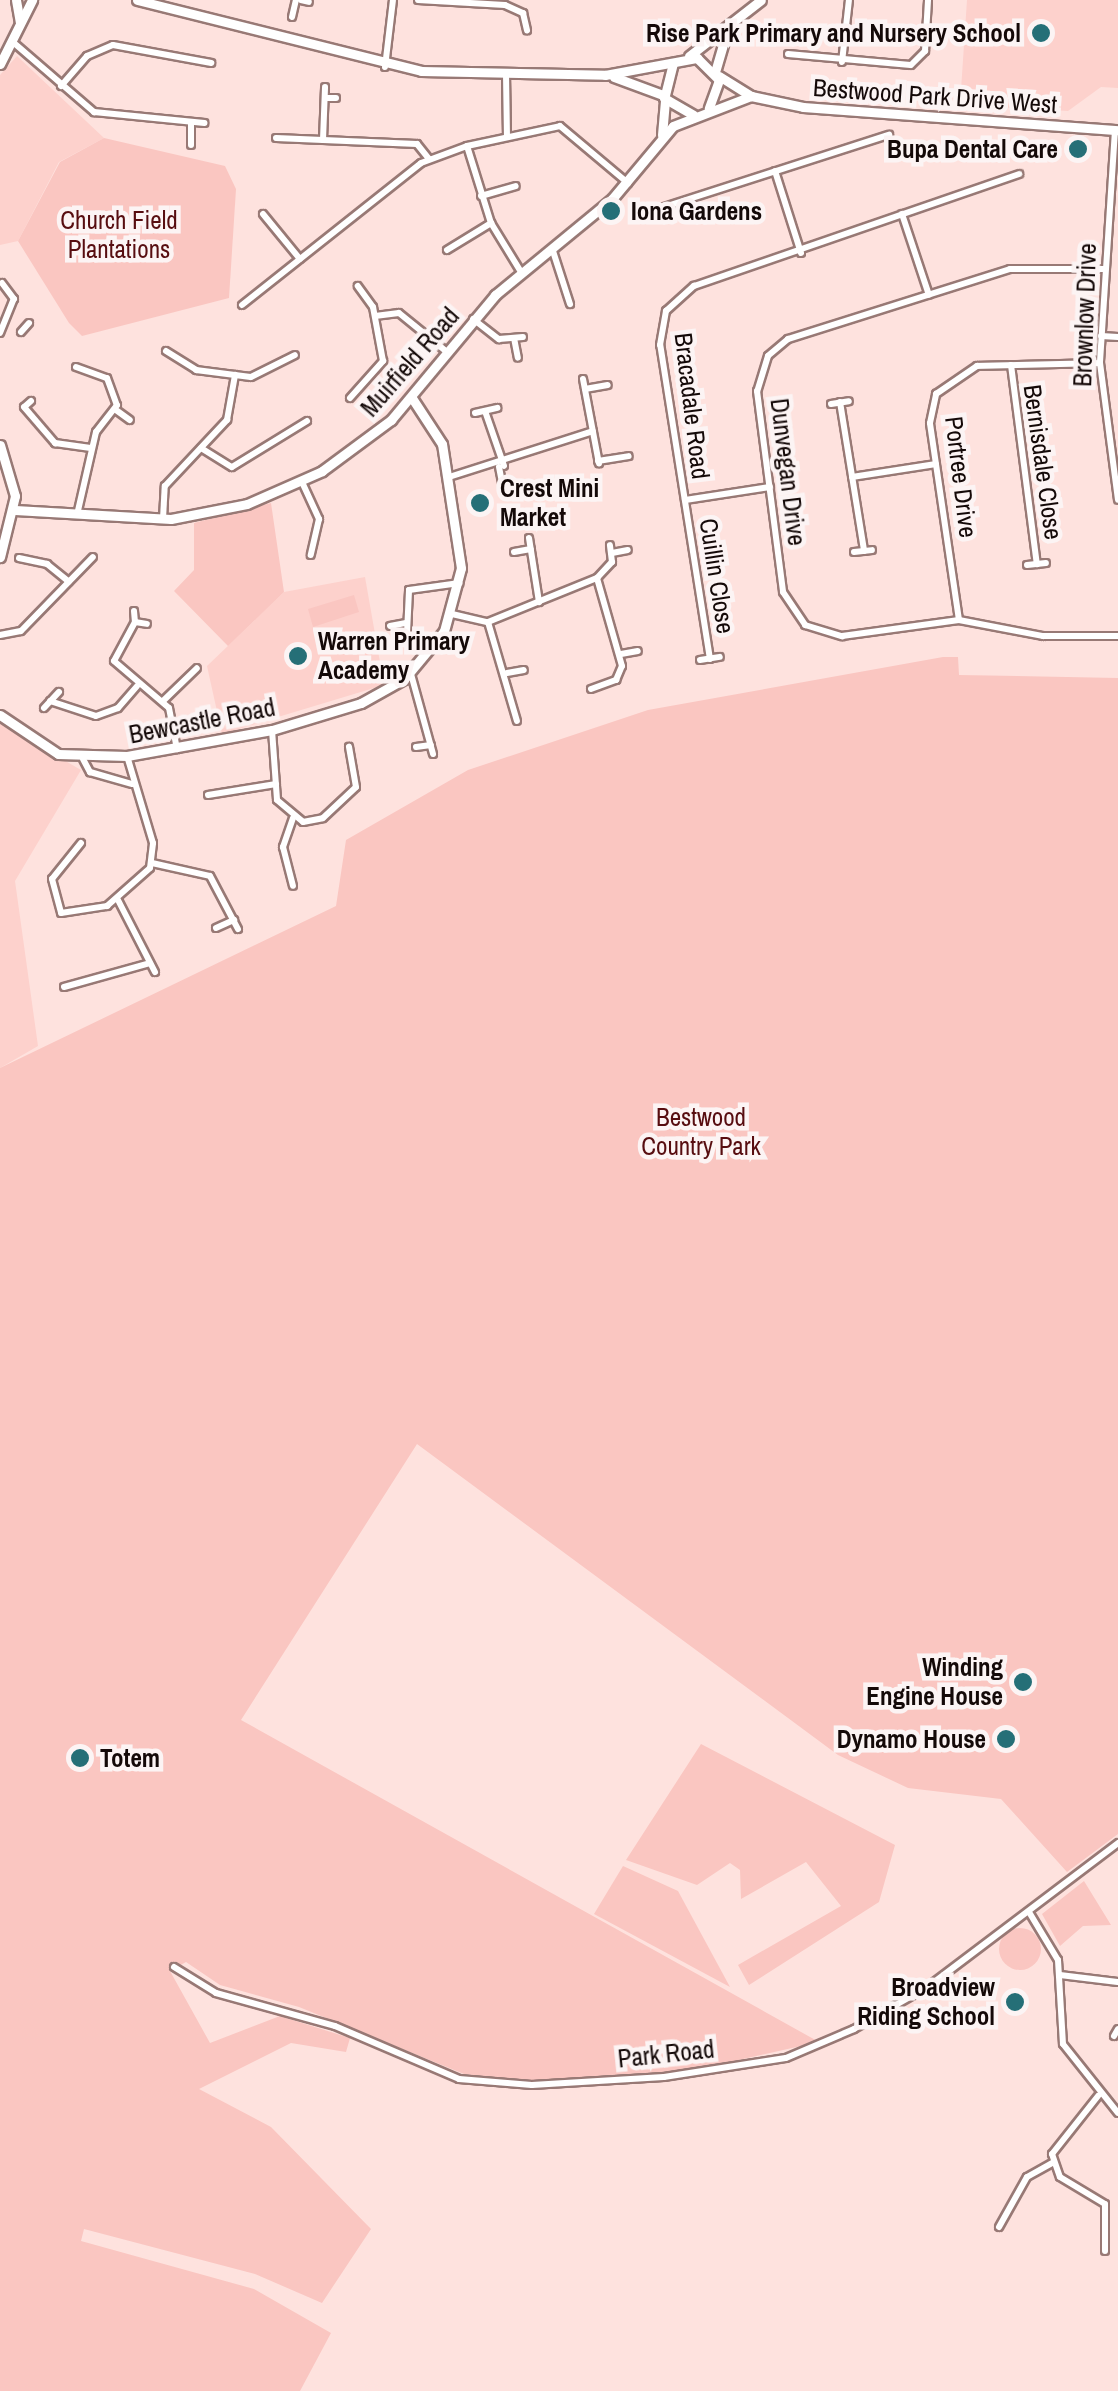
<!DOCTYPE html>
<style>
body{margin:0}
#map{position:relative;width:1118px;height:2391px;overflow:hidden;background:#fee2de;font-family:"Archivo Narrow",sans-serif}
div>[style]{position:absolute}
.built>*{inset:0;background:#fdd1cc}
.green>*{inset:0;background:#fac6c1}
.round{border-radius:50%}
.roads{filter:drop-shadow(2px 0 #987975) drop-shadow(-2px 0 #987975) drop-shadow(0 2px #987975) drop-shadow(0 -2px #987975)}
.street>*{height:6px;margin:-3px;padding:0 3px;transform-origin:3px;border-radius:3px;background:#fff}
.secondary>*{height:9px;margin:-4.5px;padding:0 4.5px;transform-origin:4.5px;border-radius:4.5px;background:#fff}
.dots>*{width:28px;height:28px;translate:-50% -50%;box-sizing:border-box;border:5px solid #fcf4f4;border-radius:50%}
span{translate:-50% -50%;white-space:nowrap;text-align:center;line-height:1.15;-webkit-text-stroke:9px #fcf4f4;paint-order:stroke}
.poi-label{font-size:25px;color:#140908;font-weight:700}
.right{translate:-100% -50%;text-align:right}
.left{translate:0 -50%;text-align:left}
.street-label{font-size:25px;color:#140908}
.park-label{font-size:25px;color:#570d10}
</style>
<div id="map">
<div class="built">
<div style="clip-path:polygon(967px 0,1118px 0,1118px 88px,1101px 87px,1068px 111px,960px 105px)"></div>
<div style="clip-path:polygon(17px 56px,104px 138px,59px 162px,18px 241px,0 245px,0 75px)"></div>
<div style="clip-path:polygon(365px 577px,384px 685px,222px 734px,207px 666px,284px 592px)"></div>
<div style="clip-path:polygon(0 723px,81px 770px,15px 881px,38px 1046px,0 1068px)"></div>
</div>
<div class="green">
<div style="clip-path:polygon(104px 138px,225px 166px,236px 189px,229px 298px,82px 336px,69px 323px,18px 241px,60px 162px)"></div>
<div style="clip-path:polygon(271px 503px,284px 592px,228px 646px,174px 591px,194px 570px,194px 523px)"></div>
<div style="clip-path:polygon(354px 595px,359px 612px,313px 627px,308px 609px)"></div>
<div style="clip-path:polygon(943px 657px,958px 657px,959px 675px,1118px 678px,1118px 1834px,1067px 1872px,1001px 1799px,908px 1788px,838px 1755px,417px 1444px,241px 1720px,819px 2042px,690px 2071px,530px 2081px,464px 2074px,299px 2007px,220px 1985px,186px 1962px,170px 1971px,210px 2043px,280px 2016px,350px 2038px,346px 2052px,291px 2043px,199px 2089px,271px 2127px,371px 2229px,322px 2303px,255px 2274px,84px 2229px,81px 2241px,254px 2289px,331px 2333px,300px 2391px,0 2391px,0 1068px,336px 906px,346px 840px,468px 770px,648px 710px)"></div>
<div style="clip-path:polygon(701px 1744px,895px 1845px,879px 1902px,749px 1985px,738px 1965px,841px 1906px,806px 1862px,741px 1899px,740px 1870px,730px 1863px,697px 1885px,626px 1860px)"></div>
<div style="clip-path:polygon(623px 1866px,678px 1891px,730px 1987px,594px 1914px)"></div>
<div style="clip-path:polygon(1084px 1881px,1111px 1925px,1083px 1926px,1060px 1946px,1042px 1914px)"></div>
<div class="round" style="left:999px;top:1928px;width:42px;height:42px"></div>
</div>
<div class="roads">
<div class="street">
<div style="left:301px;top:0;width:8px;rotate:14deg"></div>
<div style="left:418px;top:0;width:87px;rotate:3.3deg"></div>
<div style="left:505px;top:5px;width:20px;rotate:24deg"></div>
<div style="left:523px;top:13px;width:18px;rotate:77deg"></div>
<div style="left:292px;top:17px;width:17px;rotate:-77deg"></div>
<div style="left:14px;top:43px;width:106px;rotate:40.8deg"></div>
<div style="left:94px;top:112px;width:111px;rotate:5.7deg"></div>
<div style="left:788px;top:54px;width:123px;rotate:5.1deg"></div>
<div style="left:911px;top:65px;width:20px;rotate:-45deg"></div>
<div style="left:925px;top:51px;width:51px;rotate:-86.6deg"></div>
<div style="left:842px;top:62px;width:62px;rotate:-83.6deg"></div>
<div style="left:385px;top:67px;width:67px;rotate:-83.2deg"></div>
<div style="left:506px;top:74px;width:61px;rotate:89.1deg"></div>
<div style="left:61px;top:86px;width:40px;rotate:-49deg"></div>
<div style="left:87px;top:56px;width:28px;rotate:-23deg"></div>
<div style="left:113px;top:45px;width:100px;rotate:10.4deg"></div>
<div style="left:325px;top:98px;width:11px"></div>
<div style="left:1115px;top:130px;width:233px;rotate:93.7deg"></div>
<div style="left:1100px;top:363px;width:138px;rotate:82.5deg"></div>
<div style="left:276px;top:138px;width:141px;rotate:2.4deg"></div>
<div style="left:417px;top:144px;width:19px;rotate:51deg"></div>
<div style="left:323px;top:140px;width:53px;rotate:-87.8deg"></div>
<div style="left:191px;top:145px;width:23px;rotate:-90deg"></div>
<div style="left:467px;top:146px;width:81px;rotate:72.7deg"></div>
<div style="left:491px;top:223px;width:57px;rotate:58.5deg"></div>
<div style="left:775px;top:171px;width:86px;rotate:72.4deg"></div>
<div style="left:481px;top:196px;width:36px;rotate:-16deg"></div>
<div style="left:263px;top:214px;width:58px;rotate:50.6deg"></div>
<div style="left:902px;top:214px;width:85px;rotate:71.6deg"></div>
<div style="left:636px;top:216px;width:266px;rotate:-17.8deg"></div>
<div style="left:552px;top:248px;width:59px;rotate:72.2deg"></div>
<div style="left:447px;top:250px;width:52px;rotate:-31.5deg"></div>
<div style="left:1105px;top:269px;width:95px;rotate:180deg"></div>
<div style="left:1010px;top:269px;width:233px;rotate:162.5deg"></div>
<div style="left:788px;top:339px;width:26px;rotate:140deg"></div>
<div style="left:768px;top:356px;width:37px;rotate:107deg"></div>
<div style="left:757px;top:391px;width:203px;rotate:82.6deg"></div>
<div style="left:783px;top:592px;width:40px;rotate:56deg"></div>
<div style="left:805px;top:625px;width:39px;rotate:17deg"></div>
<div style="left:842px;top:636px;width:118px;rotate:-7.8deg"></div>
<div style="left:959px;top:620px;width:86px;rotate:10.8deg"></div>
<div style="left:1043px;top:636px;width:75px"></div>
<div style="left:242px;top:305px;width:228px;rotate:-38.4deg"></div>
<div style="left:421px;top:163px;width:49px;rotate:-20.3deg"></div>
<div style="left:467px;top:146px;width:95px;rotate:-12.1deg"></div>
<div style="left:560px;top:126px;width:89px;rotate:40deg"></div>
<div style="left:375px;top:316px;width:24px;rotate:-7deg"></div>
<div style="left:399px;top:313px;width:62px;rotate:39.1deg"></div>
<div style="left:473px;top:319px;width:33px;rotate:38deg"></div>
<div style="left:499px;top:339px;width:24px;rotate:-5deg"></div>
<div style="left:21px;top:332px;width:12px;rotate:-48deg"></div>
<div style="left:0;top:333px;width:37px;rotate:-68deg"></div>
<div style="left:14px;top:299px;width:20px;rotate:-127deg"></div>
<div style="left:1101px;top:336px;width:17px;rotate:3deg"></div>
<div style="left:514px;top:338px;width:20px;rotate:79deg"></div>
<div style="left:166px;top:351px;width:36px;rotate:32deg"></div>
<div style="left:196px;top:370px;width:55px;rotate:7.3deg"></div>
<div style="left:251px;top:377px;width:49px;rotate:-26.6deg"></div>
<div style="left:1011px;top:365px;width:201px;rotate:82.6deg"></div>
<div style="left:76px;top:367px;width:33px;rotate:20deg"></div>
<div style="left:107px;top:378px;width:29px;rotate:70deg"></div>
<div style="left:117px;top:405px;width:34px;rotate:128deg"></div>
<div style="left:96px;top:432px;width:85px;rotate:102.9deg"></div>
<div style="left:583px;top:379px;width:86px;rotate:79.3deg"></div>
<div style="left:585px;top:389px;width:23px;rotate:-10deg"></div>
<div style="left:350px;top:398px;width:50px;rotate:-48.3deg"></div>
<div style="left:383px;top:361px;width:55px;rotate:-100.5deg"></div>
<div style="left:373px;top:307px;width:26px;rotate:-126deg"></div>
<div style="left:31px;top:401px;width:9px;rotate:139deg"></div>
<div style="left:24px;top:407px;width:48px;rotate:49.3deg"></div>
<div style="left:55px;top:443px;width:36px;rotate:8deg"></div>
<div style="left:840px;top:402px;width:151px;rotate:80.8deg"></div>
<div style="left:831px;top:404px;width:18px;rotate:-9deg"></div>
<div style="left:116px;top:410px;width:17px;rotate:36deg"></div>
<div style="left:485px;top:411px;width:58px;rotate:70.9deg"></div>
<div style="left:475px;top:413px;width:23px;rotate:-13deg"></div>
<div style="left:201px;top:448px;width:36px;rotate:32deg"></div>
<div style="left:232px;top:467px;width:88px;rotate:-31.5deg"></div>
<div style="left:598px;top:461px;width:31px;rotate:-9deg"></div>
<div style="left:499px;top:467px;width:21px;rotate:79deg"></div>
<div style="left:449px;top:477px;width:151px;rotate:-17.7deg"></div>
<div style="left:852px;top:477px;width:85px;rotate:-8.8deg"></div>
<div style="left:302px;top:482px;width:41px;rotate:65.3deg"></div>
<div style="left:319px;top:519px;width:37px;rotate:103deg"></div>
<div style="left:685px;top:500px;width:86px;rotate:-8.7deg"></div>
<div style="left:163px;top:519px;width:33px;rotate:-87deg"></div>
<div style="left:165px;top:486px;width:91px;rotate:-46.8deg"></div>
<div style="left:227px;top:420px;width:46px;rotate:-79.9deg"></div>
<div style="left:529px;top:538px;width:65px;rotate:81.1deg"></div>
<div style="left:514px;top:552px;width:17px;rotate:-10deg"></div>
<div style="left:854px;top:552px;width:18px;rotate:-6deg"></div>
<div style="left:612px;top:553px;width:16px;rotate:-11deg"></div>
<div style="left:19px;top:558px;width:29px;rotate:12deg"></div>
<div style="left:47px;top:564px;width:28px;rotate:39deg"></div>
<div style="left:1027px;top:565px;width:19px;rotate:-6deg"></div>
<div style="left:134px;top:611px;width:11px;rotate:85deg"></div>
<div style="left:135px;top:622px;width:12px;rotate:9deg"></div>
<div style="left:452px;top:614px;width:37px;rotate:13deg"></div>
<div style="left:488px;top:622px;width:118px;rotate:-22deg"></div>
<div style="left:597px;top:578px;width:22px;rotate:-47deg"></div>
<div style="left:612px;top:562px;width:17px;rotate:-97deg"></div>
<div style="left:959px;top:620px;width:199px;rotate:-98.4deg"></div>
<div style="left:930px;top:423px;width:30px;rotate:-78deg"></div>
<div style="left:936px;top:394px;width:50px;rotate:-34.3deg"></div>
<div style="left:977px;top:366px;width:123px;rotate:-1.4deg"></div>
<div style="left:135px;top:622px;width:44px;rotate:118.3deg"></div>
<div style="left:114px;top:661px;width:72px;rotate:40.5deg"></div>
<div style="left:169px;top:708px;width:42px;rotate:79deg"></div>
<div style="left:488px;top:622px;width:103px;rotate:73.7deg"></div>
<div style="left:390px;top:626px;width:15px;rotate:-11deg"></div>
<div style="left:407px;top:633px;width:43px;rotate:-87.3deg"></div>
<div style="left:409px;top:590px;width:51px;rotate:-7.8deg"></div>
<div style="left:0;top:635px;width:21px;rotate:-11deg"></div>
<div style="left:21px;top:631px;width:103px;rotate:-45.8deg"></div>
<div style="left:621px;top:654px;width:17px;rotate:-10deg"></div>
<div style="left:710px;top:659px;width:318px;rotate:-99deg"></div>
<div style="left:660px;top:345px;width:35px;rotate:-80deg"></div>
<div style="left:666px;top:311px;width:38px;rotate:-42deg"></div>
<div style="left:694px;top:286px;width:344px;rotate:-19deg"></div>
<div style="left:700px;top:660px;width:20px;rotate:-9deg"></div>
<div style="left:507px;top:673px;width:17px;rotate:-10deg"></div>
<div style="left:411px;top:674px;width:83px;rotate:74.6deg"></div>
<div style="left:591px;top:689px;width:27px;rotate:-20deg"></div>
<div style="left:616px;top:680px;width:15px;rotate:-67deg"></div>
<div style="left:622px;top:666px;width:91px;rotate:-105.9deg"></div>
<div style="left:50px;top:701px;width:48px;rotate:18.1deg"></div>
<div style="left:96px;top:716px;width:23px;rotate:-20deg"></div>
<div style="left:118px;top:708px;width:29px;rotate:-49deg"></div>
<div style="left:163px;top:701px;width:47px;rotate:-44.1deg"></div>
<div style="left:44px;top:708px;width:22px;rotate:-47deg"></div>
<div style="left:272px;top:730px;width:70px;rotate:85.9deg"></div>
<div style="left:277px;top:800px;width:34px;rotate:40deg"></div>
<div style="left:303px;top:822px;width:20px;rotate:-11deg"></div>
<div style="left:323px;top:818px;width:45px;rotate:-43.2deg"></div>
<div style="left:356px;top:787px;width:41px;rotate:-99.9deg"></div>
<div style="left:416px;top:747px;width:15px;rotate:-8deg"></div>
<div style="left:83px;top:759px;width:15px;rotate:62deg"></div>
<div style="left:90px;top:772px;width:44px;rotate:15.9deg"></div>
<div style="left:208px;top:795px;width:69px;rotate:-9.2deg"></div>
<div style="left:293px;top:818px;width:31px;rotate:109deg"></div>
<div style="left:283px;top:847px;width:40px;rotate:75.6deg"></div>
<div style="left:81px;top:843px;width:46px;rotate:128.9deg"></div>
<div style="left:52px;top:879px;width:35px;rotate:75deg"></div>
<div style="left:61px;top:913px;width:47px;rotate:-8.7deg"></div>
<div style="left:107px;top:906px;width:57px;rotate:-41.5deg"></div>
<div style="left:150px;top:868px;width:25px;rotate:-83deg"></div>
<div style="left:153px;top:843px;width:91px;rotate:-106.6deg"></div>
<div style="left:152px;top:863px;width:59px;rotate:12.6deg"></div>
<div style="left:210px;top:876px;width:60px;rotate:62.2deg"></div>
<div style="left:118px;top:900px;width:81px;rotate:62.8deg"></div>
<div style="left:216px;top:928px;width:20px;rotate:-24deg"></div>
<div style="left:64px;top:987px;width:89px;rotate:-15.6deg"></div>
<div style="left:1029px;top:1912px;width:56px;rotate:58.9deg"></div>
<div style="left:1058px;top:1960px;width:84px;rotate:86.6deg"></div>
<div style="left:1063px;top:2044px;width:88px;rotate:51.4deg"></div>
<div style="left:174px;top:1967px;width:49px;rotate:31.8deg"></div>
<div style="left:216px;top:1993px;width:123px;rotate:15.5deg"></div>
<div style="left:335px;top:2026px;width:135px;rotate:23.1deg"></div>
<div style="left:459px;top:2079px;width:73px;rotate:4.7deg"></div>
<div style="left:532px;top:2085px;width:132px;rotate:-3.5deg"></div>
<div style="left:664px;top:2077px;width:123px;rotate:-8.9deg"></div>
<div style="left:786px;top:2058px;width:74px;rotate:-23.1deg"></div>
<div style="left:854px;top:2029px;width:86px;rotate:-29.8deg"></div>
<div style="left:929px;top:1986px;width:237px;rotate:-37.1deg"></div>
<div style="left:1060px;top:1975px;width:58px;rotate:6.9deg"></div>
<div style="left:1114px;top:2036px;width:8px;rotate:-60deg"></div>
<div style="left:1098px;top:2096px;width:74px;rotate:128.4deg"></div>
<div style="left:1052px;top:2154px;width:24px;rotate:71deg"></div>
<div style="left:1060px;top:2177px;width:52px;rotate:31deg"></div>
<div style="left:1105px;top:2204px;width:47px;rotate:90deg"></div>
<div style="left:999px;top:2227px;width:57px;rotate:-60.8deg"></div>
<div style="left:1027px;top:2177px;width:29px;rotate:-29deg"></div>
</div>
<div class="secondary">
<div style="left:16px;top:0;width:22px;rotate:80deg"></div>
<div style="left:137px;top:0;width:293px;rotate:14deg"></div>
<div style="left:421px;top:71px;width:184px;rotate:1.2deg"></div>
<div style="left:605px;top:75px;width:94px;rotate:-10.5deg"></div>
<div style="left:697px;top:58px;width:31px;rotate:45deg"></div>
<div style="left:719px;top:80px;width:30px;rotate:110deg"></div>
<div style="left:689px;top:56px;width:91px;rotate:-37.9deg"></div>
<div style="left:673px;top:63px;width:36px;rotate:104deg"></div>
<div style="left:664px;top:98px;width:34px;rotate:30deg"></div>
<div style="left:0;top:64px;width:72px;rotate:-63.4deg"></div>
<div style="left:715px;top:72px;width:43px;rotate:-73.7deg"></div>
<div style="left:719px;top:76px;width:38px;rotate:32deg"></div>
<div style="left:751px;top:96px;width:53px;rotate:11.9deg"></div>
<div style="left:803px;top:107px;width:316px;rotate:4.2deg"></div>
<div style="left:614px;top:77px;width:52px;rotate:20.2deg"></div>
<div style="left:662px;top:135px;width:34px;rotate:-85deg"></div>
<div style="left:0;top:445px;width:53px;rotate:73.6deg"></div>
<div style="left:15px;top:496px;width:63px;rotate:103.8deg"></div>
<div style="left:15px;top:510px;width:156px;rotate:3.3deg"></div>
<div style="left:171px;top:519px;width:77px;rotate:-11.2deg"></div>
<div style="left:247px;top:504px;width:82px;rotate:-23.7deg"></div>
<div style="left:322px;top:471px;width:86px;rotate:-36.5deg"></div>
<div style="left:391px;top:420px;width:163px;rotate:-50.2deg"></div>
<div style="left:495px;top:295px;width:151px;rotate:-39.4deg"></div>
<div style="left:612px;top:199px;width:95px;rotate:-50.1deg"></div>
<div style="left:673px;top:126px;width:84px;rotate:-21deg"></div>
<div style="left:0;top:715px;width:70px;rotate:33.9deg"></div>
<div style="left:58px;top:754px;width:69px;rotate:1.7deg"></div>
<div style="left:127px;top:756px;width:147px;rotate:-10.2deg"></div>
<div style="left:272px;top:730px;width:93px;rotate:-16.9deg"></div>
<div style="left:361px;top:703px;width:49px;rotate:-29.2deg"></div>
<div style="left:404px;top:679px;width:62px;rotate:-50.2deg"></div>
<div style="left:444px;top:631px;width:65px;rotate:-74.9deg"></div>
<div style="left:461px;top:568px;width:125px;rotate:-98.7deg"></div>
<div style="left:442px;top:444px;width:55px;rotate:-123.1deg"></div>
</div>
</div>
<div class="dots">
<div style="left:1041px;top:33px;background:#256f77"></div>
<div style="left:1078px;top:149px;background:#256f77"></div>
<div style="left:611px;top:211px;background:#256f77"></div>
<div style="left:480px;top:503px;background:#256f77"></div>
<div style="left:298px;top:656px;background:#256f77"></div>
<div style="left:1023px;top:1682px;background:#256f77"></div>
<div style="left:1006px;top:1739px;background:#256f77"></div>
<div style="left:80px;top:1758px;background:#256f77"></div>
<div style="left:1015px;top:2002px;background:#256f77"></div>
</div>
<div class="poi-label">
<span class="right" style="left:1021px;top:33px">Rise Park Primary and Nursery School</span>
<span class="right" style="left:1058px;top:149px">Bupa Dental Care</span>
<span class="left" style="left:631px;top:211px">Iona Gardens</span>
<span class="left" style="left:500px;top:503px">Crest Mini<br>Market</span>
<span class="left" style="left:318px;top:656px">Warren Primary<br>Academy</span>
<span class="right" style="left:1003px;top:1682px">Winding<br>Engine House</span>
<span class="right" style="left:986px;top:1739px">Dynamo House</span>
<span class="left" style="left:100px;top:1758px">Totem</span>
<span class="right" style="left:995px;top:2002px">Broadview<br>Riding School</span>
</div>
<div class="street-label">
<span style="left:935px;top:96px;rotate:4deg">Bestwood Park Drive West</span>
<span style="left:1085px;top:315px;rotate:-88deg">Brownlow Drive</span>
<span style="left:410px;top:362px;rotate:-49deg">Muirfield Road</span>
<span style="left:692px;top:406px;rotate:83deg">Bracadale Road</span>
<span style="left:1043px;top:462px;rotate:82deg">Bernisdale Close</span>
<span style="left:788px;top:472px;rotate:83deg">Dunvegan Drive</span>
<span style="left:961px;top:477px;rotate:83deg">Portree Drive</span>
<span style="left:717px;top:576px;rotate:81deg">Cuillin Close</span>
<span style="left:202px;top:721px;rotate:-11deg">Bewcastle Road</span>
<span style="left:666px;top:2054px;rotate:-6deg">Park Road</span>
</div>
<div class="park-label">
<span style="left:119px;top:235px">Church Field<br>Plantations</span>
<span style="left:701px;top:1132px">Bestwood<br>Country Park</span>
</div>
</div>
